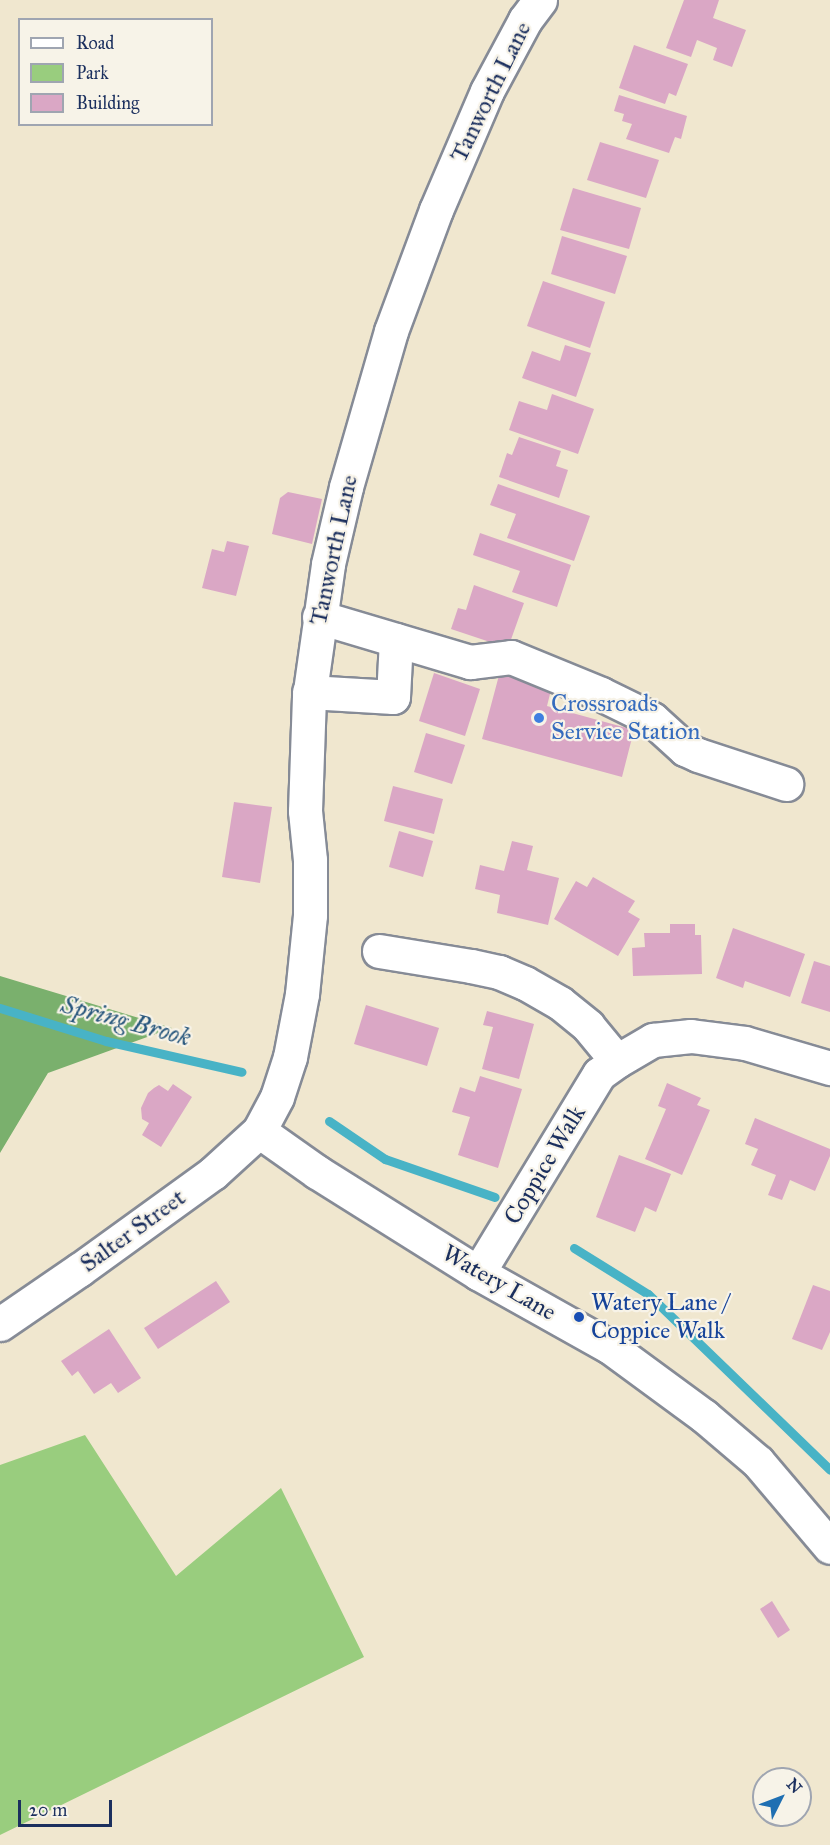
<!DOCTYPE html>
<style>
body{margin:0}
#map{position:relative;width:830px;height:1845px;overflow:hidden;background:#f0e7cf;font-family:"IM FELL Great Primer",serif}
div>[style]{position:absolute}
.green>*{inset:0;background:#99cd7e}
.forest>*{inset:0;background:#7ab06d}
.stream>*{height:9px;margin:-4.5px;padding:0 4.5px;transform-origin:4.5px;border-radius:4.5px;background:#48b3c6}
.building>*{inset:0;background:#daa7c5}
.roads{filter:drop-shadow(2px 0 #868b96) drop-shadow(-2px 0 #868b96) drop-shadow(0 2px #868b96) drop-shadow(0 -2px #868b96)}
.minor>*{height:33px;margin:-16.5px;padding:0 16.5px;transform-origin:16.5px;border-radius:16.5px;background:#fff}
.major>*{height:33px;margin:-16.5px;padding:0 16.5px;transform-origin:16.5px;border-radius:16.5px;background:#fff}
.dots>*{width:16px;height:16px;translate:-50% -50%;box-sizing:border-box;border:3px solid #f7f3e8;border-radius:50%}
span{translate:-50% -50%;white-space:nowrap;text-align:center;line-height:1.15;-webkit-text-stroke:4.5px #f7f3e8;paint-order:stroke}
.street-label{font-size:24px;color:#1b2f5e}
.shop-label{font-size:24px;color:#366cbe}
.left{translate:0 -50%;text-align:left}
.transit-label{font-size:24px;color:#164399}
.water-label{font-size:26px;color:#28577d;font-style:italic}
.legend{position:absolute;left:18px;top:18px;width:195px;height:108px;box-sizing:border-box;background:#f7f3e8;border:2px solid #9fa5b1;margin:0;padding:8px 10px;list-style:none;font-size:18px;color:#1b2f5e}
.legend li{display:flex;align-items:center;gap:12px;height:30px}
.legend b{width:30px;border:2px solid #9fa5b1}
.north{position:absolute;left:752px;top:1767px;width:60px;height:60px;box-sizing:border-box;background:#f7f3e8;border:2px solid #9fa5b1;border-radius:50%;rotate:48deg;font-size:16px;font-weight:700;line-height:24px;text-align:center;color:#1b2f5e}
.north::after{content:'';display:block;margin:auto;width:21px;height:27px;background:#1f6fb2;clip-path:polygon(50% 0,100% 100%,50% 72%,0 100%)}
.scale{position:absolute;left:18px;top:1800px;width:94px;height:27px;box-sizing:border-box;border:3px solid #1b2f5e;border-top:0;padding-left:8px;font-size:18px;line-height:21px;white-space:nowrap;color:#1b2f5e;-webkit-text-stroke:4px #f7f3e8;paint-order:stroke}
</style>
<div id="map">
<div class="green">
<div style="clip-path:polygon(85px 1435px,176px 1576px,281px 1488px,364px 1657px,0 1835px,0 1465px)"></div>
</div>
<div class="forest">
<div style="clip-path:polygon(0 976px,172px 1028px,48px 1073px,0 1153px)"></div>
</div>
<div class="stream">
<div style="left:0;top:1008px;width:111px;rotate:17.3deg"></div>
<div style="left:106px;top:1041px;width:139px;rotate:12.8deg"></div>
<div style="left:329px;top:1121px;width:68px;rotate:34.2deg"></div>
<div style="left:385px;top:1159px;width:116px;rotate:19.1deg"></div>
<div style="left:574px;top:1248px;width:87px;rotate:31.9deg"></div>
<div style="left:648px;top:1294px;width:253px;rotate:44deg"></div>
</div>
<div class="building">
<div style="clip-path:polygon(684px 0,719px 0,713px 18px,746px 30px,732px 67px,713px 60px,717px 48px,697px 40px,691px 57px,666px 48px)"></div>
<div style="clip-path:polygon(634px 45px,688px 64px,676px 96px,669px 93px,665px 104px,619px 88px)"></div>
<div style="clip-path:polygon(619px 95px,687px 116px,681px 139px,675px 137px,669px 153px,626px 139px,632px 124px,622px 121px,624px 114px,614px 111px)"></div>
<div style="clip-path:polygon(600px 142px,659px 160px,646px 198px,587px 180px)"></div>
<div style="clip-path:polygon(573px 188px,641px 208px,629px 249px,560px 230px)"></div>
<div style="clip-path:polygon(562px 236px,627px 256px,615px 294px,551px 274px)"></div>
<div style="clip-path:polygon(543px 281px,605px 302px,590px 348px,527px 326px)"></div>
<div style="clip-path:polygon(565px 345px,591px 353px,576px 397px,522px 378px,532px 351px,560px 361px)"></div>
<div style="clip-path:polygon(552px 394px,594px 409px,578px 454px,509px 430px,519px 401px,547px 410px)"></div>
<div style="clip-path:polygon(519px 437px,561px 451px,556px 466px,568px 470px,559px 498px,499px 477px,507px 453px,512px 455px)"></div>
<div style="clip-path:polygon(498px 484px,590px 516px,574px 561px,507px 538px,516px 514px,490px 505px)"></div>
<div style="clip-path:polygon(288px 492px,322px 499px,312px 544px,272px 534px,280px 498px)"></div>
<div style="clip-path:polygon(480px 533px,571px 565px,557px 607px,512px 592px,520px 571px,473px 555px)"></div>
<div style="clip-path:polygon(227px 541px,249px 546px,236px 596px,202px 588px,212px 549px,224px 552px)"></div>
<div style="clip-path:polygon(474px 585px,524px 603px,508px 648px,451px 629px,458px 608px,466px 610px)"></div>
<div style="clip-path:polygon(502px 664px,554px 678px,547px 706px,634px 730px,622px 777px,482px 739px)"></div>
<div style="clip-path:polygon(434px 673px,480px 689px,465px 736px,419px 721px)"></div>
<div style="clip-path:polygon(426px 733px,465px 745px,452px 784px,414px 772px)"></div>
<div style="clip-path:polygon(393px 786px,443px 799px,434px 834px,384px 821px)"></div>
<div style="clip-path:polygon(234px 802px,272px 807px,260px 883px,222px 877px)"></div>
<div style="clip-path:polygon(399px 831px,433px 841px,423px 877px,389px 867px)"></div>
<div style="clip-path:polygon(512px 841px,533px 846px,527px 870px,559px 878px,548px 925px,497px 913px,500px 895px,475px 889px,480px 865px,504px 871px)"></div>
<div style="clip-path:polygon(593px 877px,635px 901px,628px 912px,640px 919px,618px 956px,554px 919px,576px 881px,587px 887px)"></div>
<div style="clip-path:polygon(670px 924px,695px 924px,695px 935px,701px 935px,702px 974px,633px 976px,632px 948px,645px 947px,644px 933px,670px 933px)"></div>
<div style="clip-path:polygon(733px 928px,805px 954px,790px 997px,745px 981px,743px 988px,716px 978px)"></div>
<div style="clip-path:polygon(814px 961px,830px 966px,830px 1012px,801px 1003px)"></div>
<div style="clip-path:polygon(366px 1005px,439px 1028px,427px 1066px,354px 1044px)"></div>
<div style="clip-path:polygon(487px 1011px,534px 1024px,519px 1079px,482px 1069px,493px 1027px,483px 1025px)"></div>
<div style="clip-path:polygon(480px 1076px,522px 1089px,498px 1168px,458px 1155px,470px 1117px,452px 1112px,460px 1087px,475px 1092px)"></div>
<div style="clip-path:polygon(667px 1083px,701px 1098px,697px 1105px,710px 1110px,682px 1175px,645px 1159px,666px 1109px,658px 1106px)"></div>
<div style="clip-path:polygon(173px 1084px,192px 1097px,161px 1147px,142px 1135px,149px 1123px,142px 1119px,141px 1108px,148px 1093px,154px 1088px,159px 1085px,168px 1091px)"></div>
<div style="clip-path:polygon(755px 1118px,830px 1149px,830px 1156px,815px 1191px,790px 1180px,782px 1200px,768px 1195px,776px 1175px,751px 1165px,758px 1149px,745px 1144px)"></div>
<div style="clip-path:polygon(619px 1155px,671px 1174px,656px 1212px,645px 1207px,635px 1232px,596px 1217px)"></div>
<div style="clip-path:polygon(216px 1281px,230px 1302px,158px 1349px,144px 1328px)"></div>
<div style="clip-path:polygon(813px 1285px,830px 1291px,830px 1332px,822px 1350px,792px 1339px)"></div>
<div style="clip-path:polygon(109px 1329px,141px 1378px,118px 1393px,111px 1383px,94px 1394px,78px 1371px,72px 1376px,61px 1361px)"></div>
<div style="clip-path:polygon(772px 1601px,790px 1630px,778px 1638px,760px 1609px)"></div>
</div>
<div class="roads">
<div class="minor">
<div style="left:319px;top:617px;width:158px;rotate:16.6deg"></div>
<div style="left:470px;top:662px;width:41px;rotate:-7deg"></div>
<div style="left:511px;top:657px;width:97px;rotate:22.3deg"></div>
<div style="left:601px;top:694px;width:57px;rotate:26.1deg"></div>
<div style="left:652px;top:719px;width:45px;rotate:42.3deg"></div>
<div style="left:685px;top:749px;width:14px;rotate:25deg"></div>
<div style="left:698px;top:755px;width:93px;rotate:18.2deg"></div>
<div style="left:309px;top:692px;width:84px;rotate:3.4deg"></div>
<div style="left:393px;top:697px;width:57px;rotate:-87deg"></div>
<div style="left:379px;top:951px;width:93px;rotate:9.3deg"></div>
<div style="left:471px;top:966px;width:29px;rotate:12deg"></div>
<div style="left:499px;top:972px;width:28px;rotate:23deg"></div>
<div style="left:525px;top:983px;width:40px;rotate:29.7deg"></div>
<div style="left:560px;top:1003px;width:36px;rotate:39deg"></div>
<div style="left:588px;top:1026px;width:45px;rotate:50.4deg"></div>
<div style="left:259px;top:1131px;width:71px;rotate:35.3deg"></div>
<div style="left:317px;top:1172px;width:190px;rotate:32.1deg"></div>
<div style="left:478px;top:1273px;width:151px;rotate:29.3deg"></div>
<div style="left:610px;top:1347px;width:117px;rotate:36.3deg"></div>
<div style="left:704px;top:1416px;width:71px;rotate:40.4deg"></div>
<div style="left:758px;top:1462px;width:111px;rotate:49.7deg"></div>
<div style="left:478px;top:1273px;width:233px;rotate:-58.7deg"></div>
<div style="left:599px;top:1074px;width:22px;rotate:-36deg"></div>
<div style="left:617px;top:1061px;width:42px;rotate:-30.3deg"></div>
<div style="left:653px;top:1040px;width:38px;rotate:-6deg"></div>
<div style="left:691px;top:1036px;width:54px;rotate:7.4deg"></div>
<div style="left:745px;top:1043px;width:89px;rotate:16.4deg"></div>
</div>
<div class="major">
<div style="left:0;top:1324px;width:96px;rotate:-34.4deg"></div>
<div style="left:79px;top:1270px;width:165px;rotate:-35.9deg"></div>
<div style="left:213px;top:1173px;width:62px;rotate:-42.4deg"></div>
<div style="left:259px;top:1131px;width:38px;rotate:-62deg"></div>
<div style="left:277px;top:1097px;width:42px;rotate:-72deg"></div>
<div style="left:290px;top:1057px;width:64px;rotate:-79.2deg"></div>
<div style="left:302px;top:994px;width:79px;rotate:-84.2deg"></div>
<div style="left:310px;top:915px;width:55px;rotate:-90deg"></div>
<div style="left:310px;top:860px;width:49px;rotate:-95.8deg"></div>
<div style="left:305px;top:811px;width:113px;rotate:-88deg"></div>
<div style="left:309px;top:698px;width:135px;rotate:-81.9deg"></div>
<div style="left:328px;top:564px;width:79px;rotate:-76.8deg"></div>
<div style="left:346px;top:487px;width:162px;rotate:-73.9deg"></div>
<div style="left:391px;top:331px;width:129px;rotate:-69.6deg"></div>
<div style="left:436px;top:210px;width:129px;rotate:-66.8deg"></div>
<div style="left:487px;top:91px;width:81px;rotate:-61.8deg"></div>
<div style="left:525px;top:20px;width:25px;rotate:-53deg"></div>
</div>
</div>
<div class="dots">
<div style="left:539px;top:718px;background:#3f7fe0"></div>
<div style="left:579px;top:1317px;background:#1a4fb4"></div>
</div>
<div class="street-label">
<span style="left:491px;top:92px;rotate:-64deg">Tanworth Lane</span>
<span style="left:334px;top:550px;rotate:-78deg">Tanworth Lane</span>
<span style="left:545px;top:1165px;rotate:-59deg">Coppice Walk</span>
<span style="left:133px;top:1231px;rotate:-36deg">Salter Street</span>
<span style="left:499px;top:1283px;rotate:30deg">Watery Lane</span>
</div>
<div class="shop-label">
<span class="left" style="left:551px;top:718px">Crossroads<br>Service Station</span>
</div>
<div class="transit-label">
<span class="left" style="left:591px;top:1317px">Watery Lane /<br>Coppice Walk</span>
</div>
<div class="water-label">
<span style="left:126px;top:1021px;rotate:15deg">Spring Brook</span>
</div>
<ul class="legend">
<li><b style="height:8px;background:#fff"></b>Road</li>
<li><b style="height:16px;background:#99cd7e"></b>Park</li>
<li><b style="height:16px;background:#daa7c5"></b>Building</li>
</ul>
<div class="north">N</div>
<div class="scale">20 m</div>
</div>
